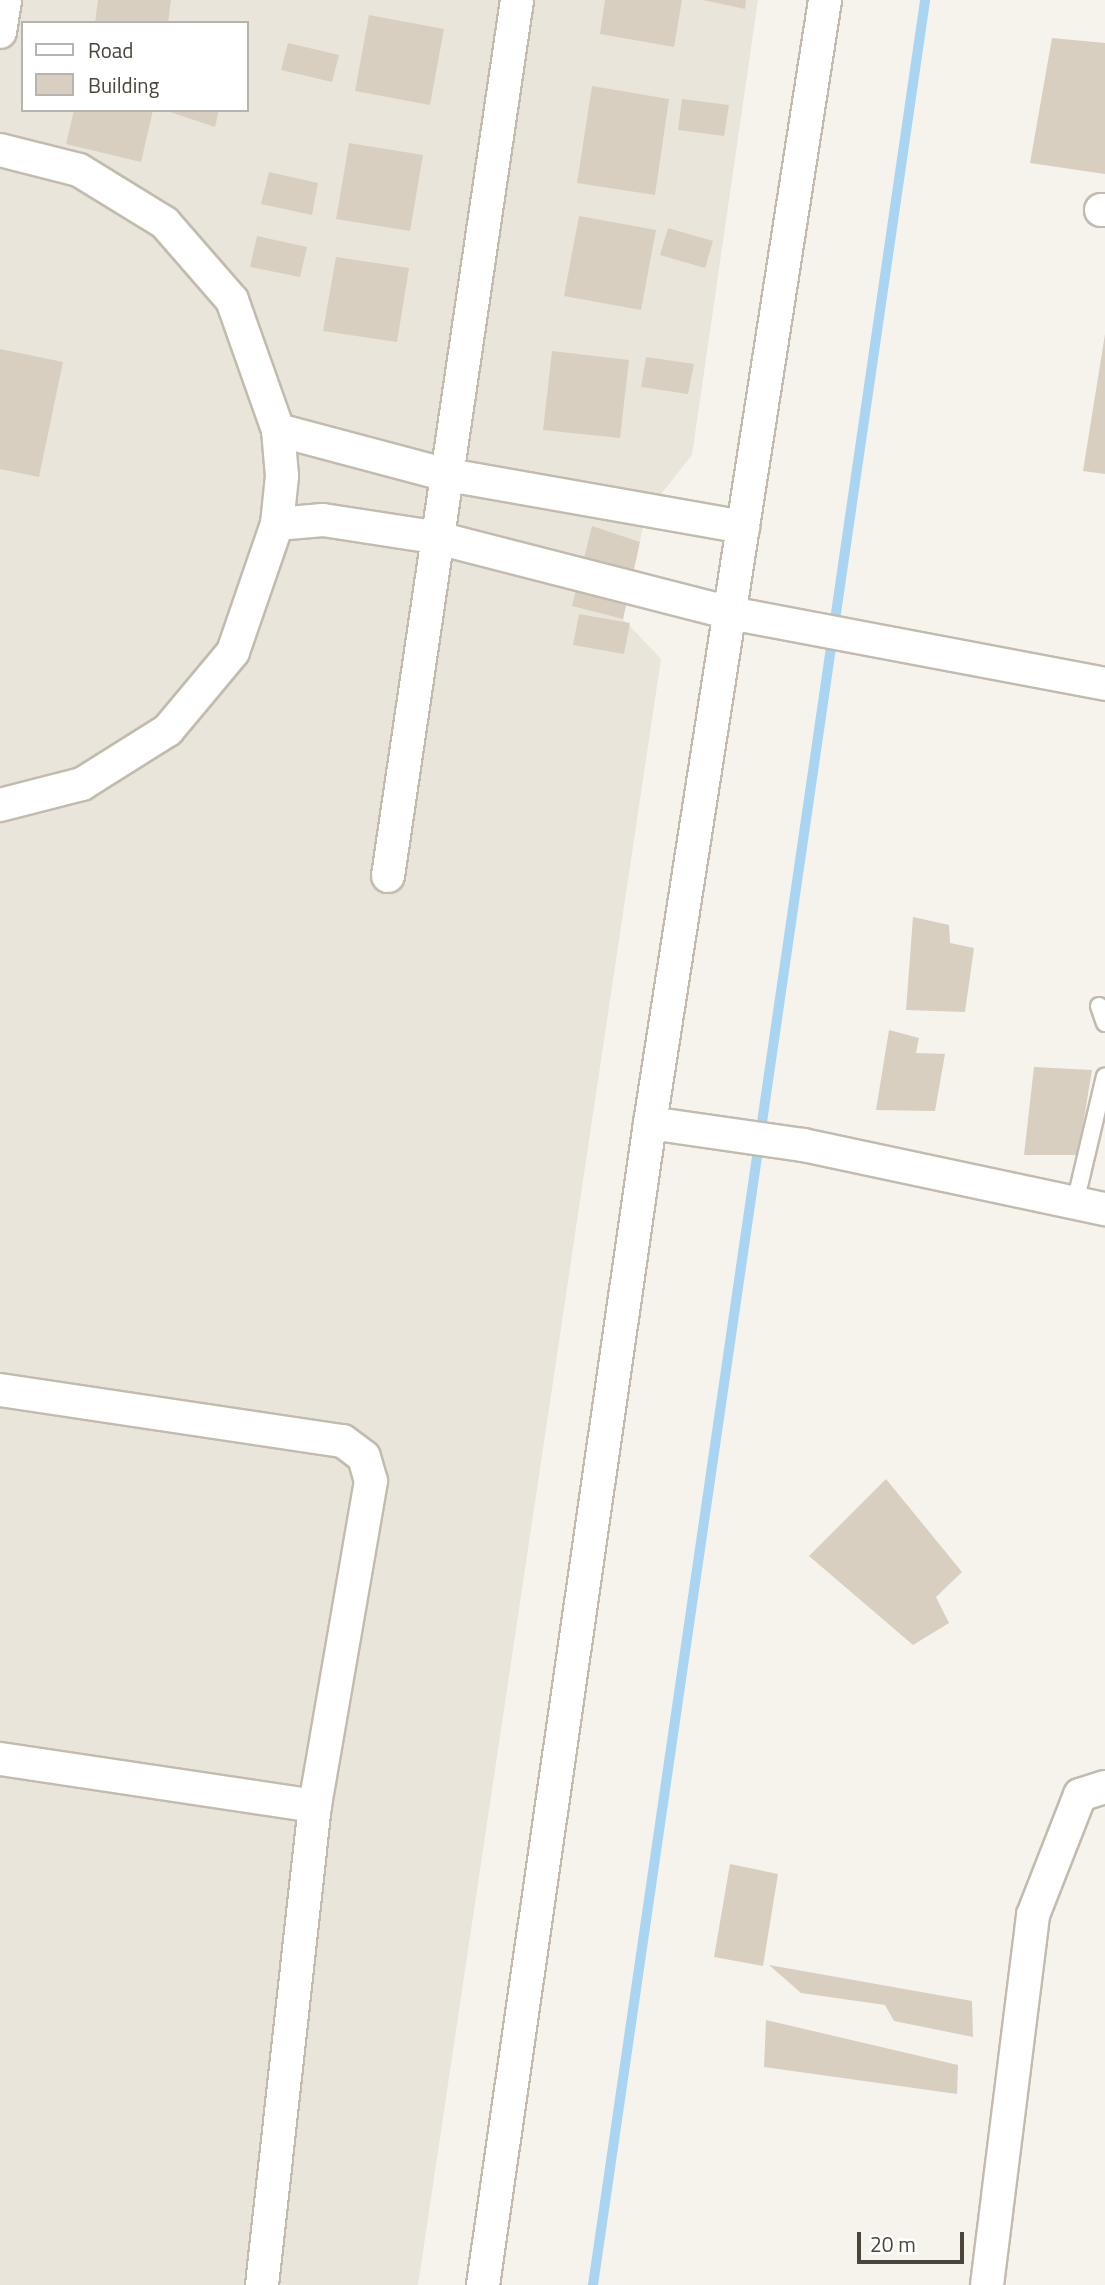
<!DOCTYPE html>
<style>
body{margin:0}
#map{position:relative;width:1105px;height:2285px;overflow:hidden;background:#f6f3ec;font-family:"Titillium Web",sans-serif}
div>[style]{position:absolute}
.residential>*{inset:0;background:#eae5da}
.stream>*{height:10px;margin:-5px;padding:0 5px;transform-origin:5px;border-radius:5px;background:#a9d4f2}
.building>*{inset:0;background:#d8cfc1}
.roads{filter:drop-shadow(2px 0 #c2bbae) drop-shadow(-2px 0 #c2bbae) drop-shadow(0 2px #c2bbae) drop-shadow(0 -2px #c2bbae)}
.lane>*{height:16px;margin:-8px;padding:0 8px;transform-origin:8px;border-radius:8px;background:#fff}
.street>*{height:32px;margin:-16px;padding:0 16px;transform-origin:16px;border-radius:16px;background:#fff}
span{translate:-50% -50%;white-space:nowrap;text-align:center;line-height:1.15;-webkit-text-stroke:5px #fff;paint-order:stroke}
.legend{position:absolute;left:21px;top:21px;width:228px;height:91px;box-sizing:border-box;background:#fff;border:2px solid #b7b4b0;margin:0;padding:9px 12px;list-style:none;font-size:21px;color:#4b4439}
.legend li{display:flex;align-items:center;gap:14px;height:35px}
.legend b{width:35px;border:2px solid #b7b4b0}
.scale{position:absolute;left:857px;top:2232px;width:107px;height:32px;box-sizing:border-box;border:4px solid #4b4439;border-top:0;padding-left:9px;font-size:21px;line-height:24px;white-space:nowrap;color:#4b4439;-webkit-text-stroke:5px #fff;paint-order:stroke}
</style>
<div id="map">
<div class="residential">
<div style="clip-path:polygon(evenodd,0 0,758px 0,692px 455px,646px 513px,623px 619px,661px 659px,418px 2285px,0 2285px,0 0,23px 23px,247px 23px,247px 110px,23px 110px,23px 23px)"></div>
</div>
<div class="stream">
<div style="left:593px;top:2285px;width:2309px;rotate:-81.73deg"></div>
</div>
<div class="building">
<div style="clip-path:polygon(98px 0,171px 0,168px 23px,95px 23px)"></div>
<div style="clip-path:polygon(605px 0,682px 0,674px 47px,600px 34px)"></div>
<div style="clip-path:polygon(703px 0,746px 0,745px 9px)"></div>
<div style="clip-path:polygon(369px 15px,444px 29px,430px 105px,355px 91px)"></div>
<div style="clip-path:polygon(1052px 38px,1105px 43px,1105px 174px,1030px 163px)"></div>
<div style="clip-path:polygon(288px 43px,339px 55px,332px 82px,281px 70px)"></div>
<div style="clip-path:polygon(592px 86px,669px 99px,655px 195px,577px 183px)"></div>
<div style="clip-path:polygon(682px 99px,729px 105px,724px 136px,678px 130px)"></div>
<div style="clip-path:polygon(74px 110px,153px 110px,141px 162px,66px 144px)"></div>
<div style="clip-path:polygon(164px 110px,219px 110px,215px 127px)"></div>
<div style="clip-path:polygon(349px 143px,423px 155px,410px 231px,336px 219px)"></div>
<div style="clip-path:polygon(269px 172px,318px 183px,312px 215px,261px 204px)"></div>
<div style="clip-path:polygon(579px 216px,656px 230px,641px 310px,564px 296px)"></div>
<div style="clip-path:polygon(668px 228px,713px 241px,705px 268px,660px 255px)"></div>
<div style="clip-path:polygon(257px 236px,307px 247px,300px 277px,250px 267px)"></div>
<div style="clip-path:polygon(336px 257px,409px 268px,397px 342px,323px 331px)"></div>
<div style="clip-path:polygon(1105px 334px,1105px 474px,1083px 471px)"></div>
<div style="clip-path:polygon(0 349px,63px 362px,39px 477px,0 469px)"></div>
<div style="clip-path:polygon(552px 351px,629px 360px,620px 438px,543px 430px)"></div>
<div style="clip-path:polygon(646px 357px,694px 364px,688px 394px,641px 387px)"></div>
<div style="clip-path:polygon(592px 526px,640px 542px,623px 619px,572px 606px)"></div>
<div style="clip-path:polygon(579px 614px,630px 623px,624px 654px,573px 645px)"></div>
<div style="clip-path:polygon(913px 917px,949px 925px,950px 943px,974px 948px,965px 1012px,906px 1010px)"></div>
<div style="clip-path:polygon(889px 1030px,919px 1038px,916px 1053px,945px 1054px,935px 1111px,876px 1110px)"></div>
<div style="clip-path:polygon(1034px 1067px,1092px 1070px,1078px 1155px,1024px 1155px)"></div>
<div style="clip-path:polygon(886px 1479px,962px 1572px,936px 1597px,949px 1623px,913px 1645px,809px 1556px)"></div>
<div style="clip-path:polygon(730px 1864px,778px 1874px,763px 1966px,714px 1957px)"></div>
<div style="clip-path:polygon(769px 1965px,972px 2001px,973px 2037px,894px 2021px,885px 2005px,801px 1993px)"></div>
<div style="clip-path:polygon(766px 2020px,958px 2065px,957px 2094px,764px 2067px)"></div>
</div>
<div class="roads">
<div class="lane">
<div style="left:1099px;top:1006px;width:18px;rotate:71deg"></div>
<div style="left:1075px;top:1203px;width:130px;rotate:-76.7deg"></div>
</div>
<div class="street">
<div style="left:0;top:32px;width:32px;rotate:-81deg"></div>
<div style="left:0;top:150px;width:81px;rotate:14.2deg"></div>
<div style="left:79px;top:170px;width:101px;rotate:31.6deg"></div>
<div style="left:165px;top:223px;width:102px;rotate:49deg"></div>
<div style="left:232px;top:300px;width:138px;rotate:70.5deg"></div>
<div style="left:278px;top:430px;width:46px;rotate:85deg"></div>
<div style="left:282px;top:476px;width:48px;rotate:95.9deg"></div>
<div style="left:277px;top:524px;width:135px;rotate:109deg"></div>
<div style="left:233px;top:652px;width:102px;rotate:129.8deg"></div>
<div style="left:168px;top:730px;width:102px;rotate:147.9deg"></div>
<div style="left:82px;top:784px;width:85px;rotate:165.6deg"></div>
<div style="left:1101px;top:210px;width:4px"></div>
<div style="left:278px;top:430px;width:171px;rotate:14.9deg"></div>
<div style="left:443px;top:474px;width:305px;rotate:10deg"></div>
<div style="left:277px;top:524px;width:46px;rotate:-5deg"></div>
<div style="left:323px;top:520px;width:112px;rotate:8.7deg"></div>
<div style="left:434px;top:537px;width:306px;rotate:14.4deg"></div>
<div style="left:730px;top:613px;width:382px;rotate:10.7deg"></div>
<div style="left:388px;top:876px;width:885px;rotate:-81.62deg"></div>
<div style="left:650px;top:1123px;width:155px;rotate:8.2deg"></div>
<div style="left:803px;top:1145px;width:309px;rotate:12deg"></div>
<div style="left:0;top:1390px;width:347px;rotate:8.5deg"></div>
<div style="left:343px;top:1441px;width:26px;rotate:37deg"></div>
<div style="left:364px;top:1457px;width:25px;rotate:74deg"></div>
<div style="left:371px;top:1481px;width:330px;rotate:99.8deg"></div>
<div style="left:315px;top:1806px;width:318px;rotate:-171.5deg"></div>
<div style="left:262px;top:2285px;width:482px;rotate:-83.7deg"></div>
<div style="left:483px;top:2285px;width:1174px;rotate:-81.82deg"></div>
<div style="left:650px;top:1123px;width:1137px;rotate:-81.14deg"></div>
<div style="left:987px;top:2285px;width:373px;rotate:-82.9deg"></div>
<div style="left:1033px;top:1915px;width:129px;rotate:-68.6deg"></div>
<div style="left:1080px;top:1795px;width:26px;rotate:-18deg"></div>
</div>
</div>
<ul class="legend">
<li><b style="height:9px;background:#fff"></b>Road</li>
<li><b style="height:19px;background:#d8cfc1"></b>Building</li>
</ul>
<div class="scale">20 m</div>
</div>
